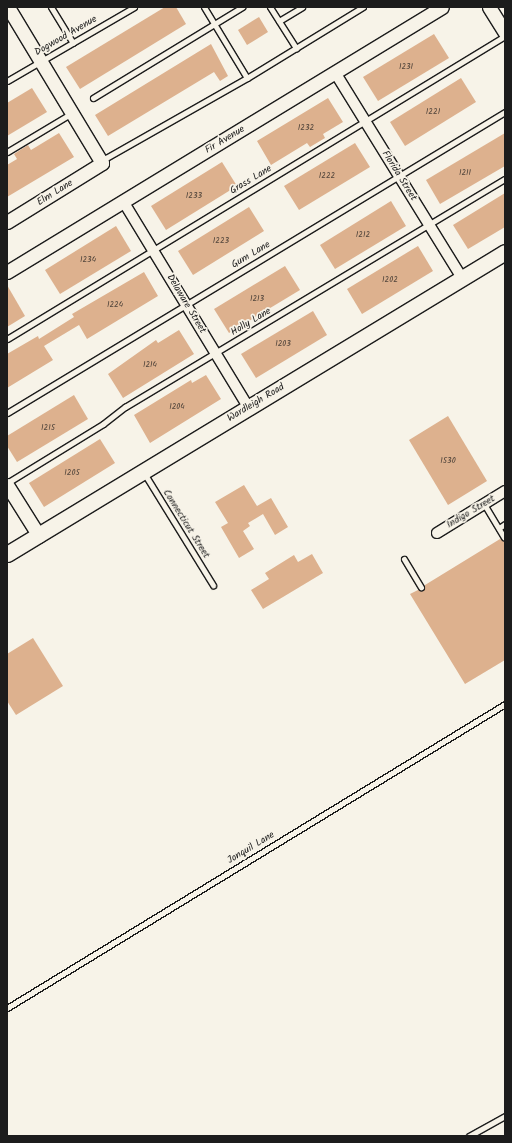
<!DOCTYPE html>
<style>
body{margin:0}
#map{position:relative;width:512px;height:1143px;overflow:hidden;background:#f7f3e8;font-family:Kalam,sans-serif}
div>[style]{position:absolute}
.building>*{inset:0;background:#ddb18e}
.roads{filter:drop-shadow(1px 0 #1c1c1c) drop-shadow(-1px 0 #1c1c1c) drop-shadow(0 1px #1c1c1c) drop-shadow(0 -1px #1c1c1c)}
.service>*{height:5px;margin:-2.5px;padding:0 2.5px;transform-origin:2.5px;border-radius:2.5px;background:#f7f3e8}
.minor>*{height:10px;margin:-5px;padding:0 5px;transform-origin:5px;border-radius:5px;background:#f7f3e8}
.tertiary>*{height:13px;margin:-6.5px;padding:0 6.5px;transform-origin:6.5px;border-radius:6.5px;background:#f7f3e8}
.secondary>*{height:15px;margin:-7.5px;padding:0 7.5px;transform-origin:7.5px;border-radius:7.5px;background:#f7f3e8}
span{translate:-50% -50%;white-space:nowrap;text-align:center;line-height:1.15;-webkit-text-stroke:3.5px #f7f3e8;paint-order:stroke}
.number-label{font-size:8px;color:#4c4138}
.number-label span{-webkit-text-stroke-width:0}
.street-label{font-size:10px;color:#1c1c1c}
.frame{position:absolute;inset:0;border:8px solid #1c1c1c;pointer-events:none}
</style>
<div id="map">
<div class="building">
<div style="clip-path:polygon(165px 7px,176px 7px,186px 24px,80px 89px,66px 67px)"></div>
<div style="clip-path:polygon(259px 17px,268px 32px,247px 45px,238px 30px)"></div>
<div style="clip-path:polygon(434px 34px,449px 58px,378px 101px,363px 77px)"></div>
<div style="clip-path:polygon(211px 44px,228px 76px,220px 81px,214px 72px,108px 136px,95px 115px)"></div>
<div style="clip-path:polygon(461px 78px,476px 102px,405px 146px,390px 122px)"></div>
<div style="clip-path:polygon(32px 88px,47px 112px,7px 136px,7px 103px)"></div>
<div style="clip-path:polygon(328px 98px,343px 122px,323px 134px,325px 138px,310px 147px,307px 143px,271px 165px,257px 141px)"></div>
<div style="clip-path:polygon(59px 133px,74px 157px,7px 197px,7px 165px,17px 159px,14px 154px,28px 145px,31px 150px)"></div>
<div style="clip-path:polygon(505px 133px,505px 166px,440px 204px,426px 180px)"></div>
<div style="clip-path:polygon(355px 143px,370px 167px,299px 210px,284px 186px)"></div>
<div style="clip-path:polygon(222px 162px,237px 186px,166px 230px,151px 206px)"></div>
<div style="clip-path:polygon(505px 193px,505px 227px,468px 249px,453px 225px)"></div>
<div style="clip-path:polygon(391px 201px,406px 226px,335px 269px,320px 245px)"></div>
<div style="clip-path:polygon(249px 207px,264px 231px,193px 275px,178px 251px)"></div>
<div style="clip-path:polygon(116px 226px,131px 251px,60px 294px,45px 270px)"></div>
<div style="clip-path:polygon(418px 246px,433px 271px,362px 314px,347px 289px)"></div>
<div style="clip-path:polygon(285px 266px,300px 290px,229px 333px,214px 309px)"></div>
<div style="clip-path:polygon(144px 272px,158px 296px,87px 339px,79px 325px,44px 346px,53px 360px,7px 388px,7px 354px,38px 336px,39px 339px,74px 317px,72px 314px)"></div>
<div style="clip-path:polygon(7px 285px,25px 316px,7px 327px)"></div>
<div style="clip-path:polygon(313px 311px,327px 335px,256px 378px,241px 354px)"></div>
<div style="clip-path:polygon(179px 330px,194px 354px,123px 398px,108px 374px,156px 340px,158px 343px)"></div>
<div style="clip-path:polygon(206px 375px,221px 399px,150px 443px,134px 415px,191px 380px,192px 383px)"></div>
<div style="clip-path:polygon(74px 395px,88px 419px,17px 462px,7px 446px,7px 436px)"></div>
<div style="clip-path:polygon(448px 416px,487px 481px,448px 505px,409px 440px)"></div>
<div style="clip-path:polygon(100px 439px,115px 463px,44px 507px,29px 483px)"></div>
<div style="clip-path:polygon(244px 485px,257px 506px,271px 498px,288px 527px,275px 535px,263px 514px,248px 523px,250px 526px,243px 531px,254px 549px,239px 558px,221px 527px,228px 523px,215px 502px)"></div>
<div style="clip-path:polygon(500px 539px,505px 541px,505px 660px,465px 684px,410px 594px,418px 590px,423px 591px,425px 585px)"></div>
<div style="clip-path:polygon(312px 554px,323px 573px,263px 609px,251px 590px,269px 579px,265px 573px,294px 555px,298px 562px)"></div>
<div style="clip-path:polygon(33px 638px,63px 686px,16px 715px,7px 701px,7px 654px)"></div>
</div>
<div class="roads">
<div class="service">
<div style="left:51px;top:7px;width:42px;rotate:58.6deg"></div>
<div style="left:204px;top:7px;width:83px;rotate:58.8deg"></div>
<div style="left:270px;top:7px;width:49px;rotate:57.6deg"></div>
<div style="left:279px;top:21px;width:27px;rotate:-31deg"></div>
<div style="left:7px;top:81px;width:147px;rotate:-30.2deg"></div>
<div style="left:93px;top:98px;width:175px;rotate:-31.4deg"></div>
<div style="left:7px;top:152px;width:76px;rotate:-31deg"></div>
<div style="left:103px;top:162px;width:5px;rotate:-53deg"></div>
<div style="left:106px;top:158px;width:162px;rotate:-29.6deg"></div>
<div style="left:247px;top:78px;width:136px;rotate:-31.5deg"></div>
<div style="left:7px;top:339px;width:583px;rotate:-31.32deg"></div>
<div style="left:7px;top:413px;width:582px;rotate:-31.15deg"></div>
<div style="left:144px;top:473px;width:132px;rotate:58.4deg"></div>
<div style="left:7px;top:483px;width:113px;rotate:-31.6deg"></div>
<div style="left:103px;top:424px;width:28px;rotate:-38deg"></div>
<div style="left:125px;top:407px;width:443px;rotate:-31deg"></div>
<div style="left:484px;top:504px;width:39px;rotate:59deg"></div>
<div style="left:499px;top:528px;width:7px;rotate:-34deg"></div>
<div style="left:404px;top:559px;width:33px;rotate:59deg"></div>
<div style="left:7px;top:1008px;width:583px;rotate:-31.4deg"></div>
<div style="left:469px;top:1136px;width:41px;rotate:-29.1deg"></div>
</div>
<div class="minor">
<div style="left:336px;top:74px;width:240px;rotate:58.3deg"></div>
<div style="left:123px;top:201px;width:242px;rotate:58.7deg"></div>
<div style="left:437px;top:533px;width:80px;rotate:-31.7deg"></div>
</div>
<div class="tertiary">
<div style="left:489px;top:7px;width:31px;rotate:58deg"></div>
<div style="left:7px;top:222px;width:112px;rotate:-31.8deg"></div>
<div style="left:102px;top:163px;width:182px;rotate:-121.1deg"></div>
<div style="left:7px;top:272px;width:509px;rotate:-31.35deg"></div>
<div style="left:7px;top:485px;width:60px;rotate:57.9deg"></div>
</div>
<div class="secondary">
<div style="left:7px;top:554px;width:582px;rotate:-31.23deg"></div>
</div>
</div>
<div class="number-label">
<span style="left:406px;top:67px">1231</span>
<span style="left:433px;top:112px">1221</span>
<span style="left:306px;top:128px">1232</span>
<span style="left:465px;top:173px">1211</span>
<span style="left:327px;top:176px">1222</span>
<span style="left:194px;top:196px">1233</span>
<span style="left:363px;top:235px">1212</span>
<span style="left:221px;top:241px">1223</span>
<span style="left:88px;top:260px">1234</span>
<span style="left:390px;top:280px">1202</span>
<span style="left:257px;top:299px">1213</span>
<span style="left:115px;top:305px">1224</span>
<span style="left:283px;top:344px">1203</span>
<span style="left:150px;top:365px">1214</span>
<span style="left:177px;top:407px">1204</span>
<span style="left:48px;top:428px">1215</span>
<span style="left:448px;top:461px">1530</span>
<span style="left:72px;top:473px">1205</span>
</div>
<div class="street-label">
<span style="left:66px;top:36px;rotate:-30deg">Dogwood Avenue</span>
<span style="left:225px;top:140px;rotate:-31deg">Fir Avenue</span>
<span style="left:399px;top:176px;rotate:58deg">Florida Street</span>
<span style="left:251px;top:180px;rotate:-31deg">Grass Lane</span>
<span style="left:55px;top:193px;rotate:-32deg">Elm Lane</span>
<span style="left:251px;top:255px;rotate:-31deg">Gum Lane</span>
<span style="left:186px;top:304px;rotate:59deg">Delaware Street</span>
<span style="left:251px;top:322px;rotate:-31deg">Holly Lane</span>
<span style="left:256px;top:403px;rotate:-31deg">Wardleigh Road</span>
<span style="left:471px;top:512px;rotate:-31deg">Indigo Street</span>
<span style="left:186px;top:524px;rotate:58deg">Connecticut Street</span>
<span style="left:251px;top:848px;rotate:-31deg">Jonquil Lane</span>
</div>
<div class="frame"></div>
</div>
